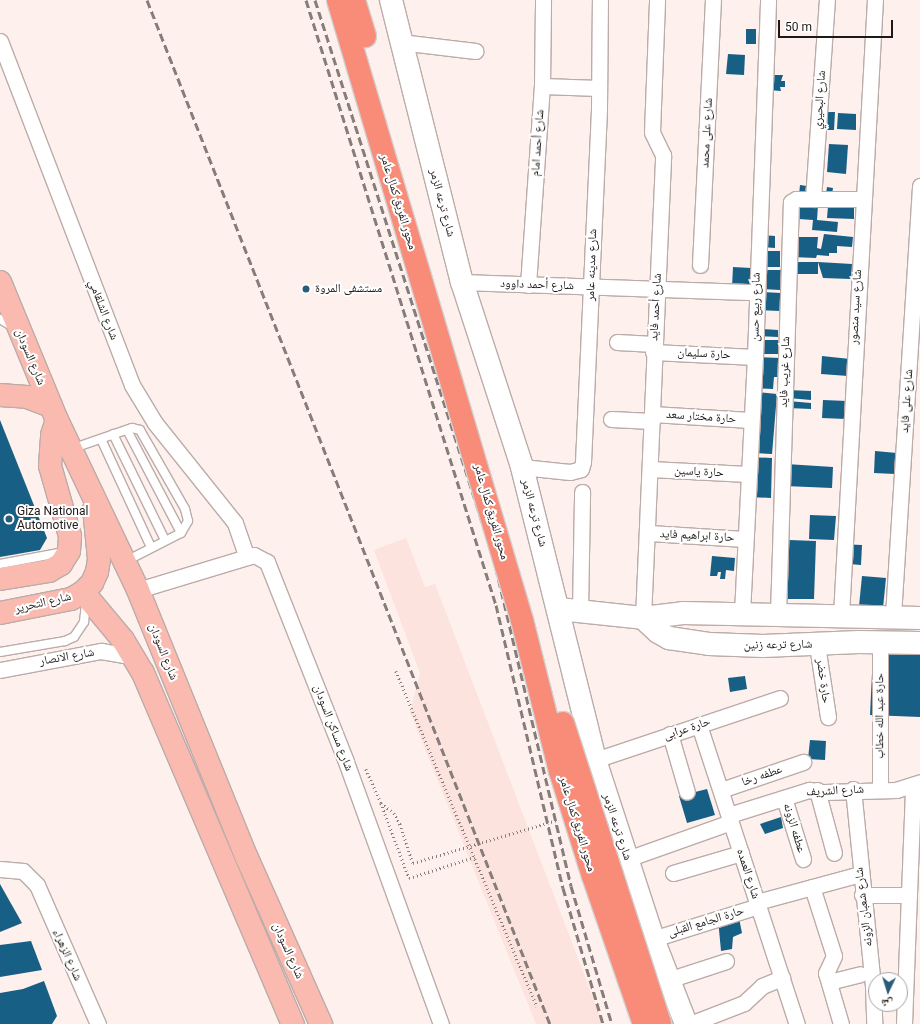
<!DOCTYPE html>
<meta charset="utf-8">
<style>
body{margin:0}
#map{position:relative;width:920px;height:1024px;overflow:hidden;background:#fdf0ed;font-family:Roboto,"Noto Naskh Arabic",sans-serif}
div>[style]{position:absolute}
.built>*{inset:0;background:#fce3de}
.building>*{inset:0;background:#175f85}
.path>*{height:2.5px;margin-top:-1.25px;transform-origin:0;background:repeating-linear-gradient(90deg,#887e7c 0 1px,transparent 0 4px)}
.roads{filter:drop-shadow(1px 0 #bbaca9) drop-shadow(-1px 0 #bbaca9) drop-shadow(0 1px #bbaca9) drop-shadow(0 -1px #bbaca9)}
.lane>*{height:8px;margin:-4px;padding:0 4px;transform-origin:4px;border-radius:4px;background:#fff}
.street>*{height:15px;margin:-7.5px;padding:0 7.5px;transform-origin:7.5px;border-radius:7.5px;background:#fff}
.secondary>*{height:22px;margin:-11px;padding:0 11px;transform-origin:11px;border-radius:11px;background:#fff}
.primary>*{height:22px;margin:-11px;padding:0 11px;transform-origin:11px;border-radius:11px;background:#fbbaaf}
.rail>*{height:3px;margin-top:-1.5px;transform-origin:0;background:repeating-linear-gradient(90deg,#867d7b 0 8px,transparent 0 12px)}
.path-bridge>*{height:2.5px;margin-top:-1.25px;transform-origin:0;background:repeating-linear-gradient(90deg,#887e7c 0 1px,transparent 0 4px)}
.bridges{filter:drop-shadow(1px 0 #d2d1d1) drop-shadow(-1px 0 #d2d1d1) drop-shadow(0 1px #d2d1d1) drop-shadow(0 -1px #d2d1d1)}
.highway-bridge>*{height:22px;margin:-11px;padding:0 11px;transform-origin:11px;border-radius:11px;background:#f88c79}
.dots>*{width:11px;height:11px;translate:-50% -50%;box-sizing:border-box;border:2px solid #fff;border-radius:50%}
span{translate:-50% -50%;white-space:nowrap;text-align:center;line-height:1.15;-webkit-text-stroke:4px #fff;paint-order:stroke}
.street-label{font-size:12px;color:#1e1817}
.poi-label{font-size:12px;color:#1e1817}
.left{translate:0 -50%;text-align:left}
.north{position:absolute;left:868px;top:972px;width:40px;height:40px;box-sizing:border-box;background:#fff;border:1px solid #a5a3a2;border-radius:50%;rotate:184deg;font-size:11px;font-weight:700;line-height:16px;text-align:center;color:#1e1817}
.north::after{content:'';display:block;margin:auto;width:14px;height:18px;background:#2a5c79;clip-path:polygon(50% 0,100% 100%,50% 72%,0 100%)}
.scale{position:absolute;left:778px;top:20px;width:115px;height:18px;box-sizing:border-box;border:2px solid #1e1817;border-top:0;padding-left:5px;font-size:12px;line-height:14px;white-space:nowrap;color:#1e1817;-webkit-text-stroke:3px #fff;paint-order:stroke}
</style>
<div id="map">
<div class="built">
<div style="clip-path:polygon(406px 538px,425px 587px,435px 584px,603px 1024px,536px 1024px,410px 712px,420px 673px,374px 550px)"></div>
</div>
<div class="building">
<div style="clip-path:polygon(746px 29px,756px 29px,756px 44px,746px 44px)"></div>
<div style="clip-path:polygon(728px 54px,745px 55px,744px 75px,726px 74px)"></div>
<div style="clip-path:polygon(770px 75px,783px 75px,781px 81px,785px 81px,785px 87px,780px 87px,781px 91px,768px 90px)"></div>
<div style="clip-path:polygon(823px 112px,835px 112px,834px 130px,822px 130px)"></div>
<div style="clip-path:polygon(838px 113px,856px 114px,856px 130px,837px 129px)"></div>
<div style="clip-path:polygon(829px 144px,848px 145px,846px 174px,827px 172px)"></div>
<div style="clip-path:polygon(800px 185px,807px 186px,806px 196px,799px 195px)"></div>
<div style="clip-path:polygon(827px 187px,833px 188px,832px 194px,826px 194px)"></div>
<div style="clip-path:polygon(800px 204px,818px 205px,817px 220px,838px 222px,837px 232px,812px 230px,813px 220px,799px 219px)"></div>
<div style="clip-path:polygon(828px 206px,854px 207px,854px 219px,827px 218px)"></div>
<div style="clip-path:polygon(824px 234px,853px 237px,852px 247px,837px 246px,837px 253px,829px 253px,829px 256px,817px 255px,816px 258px,792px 257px,794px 237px,818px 237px,817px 248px,821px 249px)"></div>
<div style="clip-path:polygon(762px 235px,775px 236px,775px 248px,761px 247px)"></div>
<div style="clip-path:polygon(761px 251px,780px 251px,780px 267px,761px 267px)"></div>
<div style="clip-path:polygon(792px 262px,818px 262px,818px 274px,792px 274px)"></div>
<div style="clip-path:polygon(818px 262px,852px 264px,851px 279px,823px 278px)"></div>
<div style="clip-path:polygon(733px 267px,751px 268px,750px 287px,732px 287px)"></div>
<div style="clip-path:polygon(761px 270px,781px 270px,780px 290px,760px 289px)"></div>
<div style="clip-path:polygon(760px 292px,781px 293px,780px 311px,758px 310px)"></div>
<div style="clip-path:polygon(760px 329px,778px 330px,778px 337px,759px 336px)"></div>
<div style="clip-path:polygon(759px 340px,778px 340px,778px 354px,759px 354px)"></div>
<div style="clip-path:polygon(822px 356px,850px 359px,848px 376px,821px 374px)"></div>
<div style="clip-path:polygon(755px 357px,780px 358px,779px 377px,774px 377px,773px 389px,755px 388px)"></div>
<div style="clip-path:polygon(788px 390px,811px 391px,811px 400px,788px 398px)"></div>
<div style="clip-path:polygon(756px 392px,777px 394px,772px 454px,752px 453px)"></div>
<div style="clip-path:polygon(823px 400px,847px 401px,846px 419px,822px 418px)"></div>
<div style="clip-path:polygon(788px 401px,811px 403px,811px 409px,788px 408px)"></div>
<div style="clip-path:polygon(0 420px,47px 538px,40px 550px,0 557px)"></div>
<div style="clip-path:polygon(875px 451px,897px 453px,895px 474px,874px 473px)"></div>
<div style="clip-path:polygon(749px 457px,772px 458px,771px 498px,749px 497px)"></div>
<div style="clip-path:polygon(786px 464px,833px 467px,832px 488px,785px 486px)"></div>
<div style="clip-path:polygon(810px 515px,836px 516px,834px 540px,809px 539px)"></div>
<div style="clip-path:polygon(789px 540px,816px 541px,814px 599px,787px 599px)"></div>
<div style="clip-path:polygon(838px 544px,862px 545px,861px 565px,837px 563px)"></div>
<div style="clip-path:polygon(712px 556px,735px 558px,734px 571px,726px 570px,725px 579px,720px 579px,721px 572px,718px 572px,717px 576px,710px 576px)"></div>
<div style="clip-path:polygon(862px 576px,886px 578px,883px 608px,859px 606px)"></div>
<div style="clip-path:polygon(873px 653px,920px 655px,920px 717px,870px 715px)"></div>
<div style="clip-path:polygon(745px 676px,747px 689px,730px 692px,728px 678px)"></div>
<div style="clip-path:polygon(810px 740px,826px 741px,825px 760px,808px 759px)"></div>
<div style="clip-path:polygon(707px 789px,715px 815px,687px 823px,679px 796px)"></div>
<div style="clip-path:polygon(781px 817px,783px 828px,765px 834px,760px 824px)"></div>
<div style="clip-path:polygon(0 884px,22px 923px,0 932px)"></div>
<div style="clip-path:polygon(738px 913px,742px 933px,733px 937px,732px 949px,721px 951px,718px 919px)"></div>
<div style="clip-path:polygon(31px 941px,42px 970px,0 977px,0 945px)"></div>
<div style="clip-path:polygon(44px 981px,57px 1016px,52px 1024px,0 1024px,0 993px,23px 989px)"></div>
</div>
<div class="path">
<div style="left:396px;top:671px;width:364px;rotate:67.2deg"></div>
<div style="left:366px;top:769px;width:37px;rotate:66deg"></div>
<div style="left:381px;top:803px;width:16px;rotate:38deg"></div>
<div style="left:394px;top:813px;width:13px;rotate:61deg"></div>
<div style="left:400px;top:824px;width:41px;rotate:71.6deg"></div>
<div style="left:381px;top:803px;width:80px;rotate:69.5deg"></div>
<div style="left:409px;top:878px;width:69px;rotate:-17.7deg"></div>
</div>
<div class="roads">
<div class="lane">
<div style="left:0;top:319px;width:17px;rotate:31deg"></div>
<div style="left:127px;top:430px;width:116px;rotate:62.3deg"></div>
<div style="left:113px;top:434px;width:118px;rotate:63.9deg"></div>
<div style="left:101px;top:439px;width:119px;rotate:65.2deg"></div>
<div style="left:71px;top:449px;width:65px;rotate:-19deg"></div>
<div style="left:132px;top:428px;width:8px;rotate:14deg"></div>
<div style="left:140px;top:430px;width:91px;rotate:60.3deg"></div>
<div style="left:185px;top:509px;width:12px;rotate:76deg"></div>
<div style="left:188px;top:521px;width:14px;rotate:120deg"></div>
<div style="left:181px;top:533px;width:62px;rotate:153deg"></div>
<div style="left:0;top:564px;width:65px;rotate:-10.6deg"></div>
<div style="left:0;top:652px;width:66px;rotate:-9.6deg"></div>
<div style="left:65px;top:641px;width:10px;rotate:-24deg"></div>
<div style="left:74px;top:637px;width:18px;rotate:-56deg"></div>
<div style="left:84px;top:622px;width:19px;rotate:-84deg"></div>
</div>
<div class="street">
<div style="left:0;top:41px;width:368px;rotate:69deg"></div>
<div style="left:132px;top:385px;width:44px;rotate:58.8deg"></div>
<div style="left:155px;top:423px;width:128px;rotate:51.3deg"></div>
<div style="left:235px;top:523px;width:36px;rotate:71deg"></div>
<div style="left:400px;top:42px;width:76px;rotate:6.8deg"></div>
<div style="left:542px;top:86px;width:57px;rotate:2deg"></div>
<div style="left:813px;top:199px;width:199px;rotate:-86deg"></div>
<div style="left:700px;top:265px;width:265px;rotate:-87.2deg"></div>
<div style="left:462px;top:282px;width:293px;rotate:2deg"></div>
<div style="left:528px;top:285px;width:199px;rotate:-86deg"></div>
<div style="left:542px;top:86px;width:86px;rotate:-89.3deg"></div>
<div style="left:617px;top:342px;width:37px;rotate:3deg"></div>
<div style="left:653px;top:352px;width:102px;rotate:2.8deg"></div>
<div style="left:652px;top:414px;width:98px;rotate:3.5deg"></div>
<div style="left:611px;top:419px;width:41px;rotate:2.8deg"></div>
<div style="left:522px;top:467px;width:48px;rotate:5.9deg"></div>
<div style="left:570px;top:472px;width:11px;rotate:-15deg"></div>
<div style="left:581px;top:469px;width:7px;rotate:-74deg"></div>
<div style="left:583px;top:462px;width:354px;rotate:-87.4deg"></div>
<div style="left:599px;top:108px;width:108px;rotate:-89.5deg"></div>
<div style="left:650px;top:469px;width:98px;rotate:2.9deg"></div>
<div style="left:649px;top:533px;width:96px;rotate:3.6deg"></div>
<div style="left:138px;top:590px;width:121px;rotate:-16.8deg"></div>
<div style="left:254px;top:555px;width:15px;rotate:28deg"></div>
<div style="left:267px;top:562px;width:212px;rotate:68.4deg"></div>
<div style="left:345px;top:759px;width:282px;rotate:70.1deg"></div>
<div style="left:580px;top:612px;width:120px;rotate:-89deg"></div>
<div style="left:742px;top:613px;width:256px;rotate:-87.1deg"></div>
<div style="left:755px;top:357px;width:357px;rotate:-87.9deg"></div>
<div style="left:778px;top:614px;width:412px;rotate:-88.2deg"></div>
<div style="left:791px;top:202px;width:6px;rotate:-31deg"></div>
<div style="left:796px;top:199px;width:66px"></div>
<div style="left:841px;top:615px;width:616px;rotate:-86.84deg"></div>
<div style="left:893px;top:616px;width:431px;rotate:-86.4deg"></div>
<div style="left:643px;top:618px;width:463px;rotate:-87.5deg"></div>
<div style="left:663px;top:155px;width:25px;rotate:-116deg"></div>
<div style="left:652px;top:132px;width:132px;rotate:-87.8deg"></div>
<div style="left:880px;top:642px;width:147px;rotate:90deg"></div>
<div style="left:817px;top:645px;width:73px;rotate:81.3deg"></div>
<div style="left:0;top:670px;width:103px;rotate:-10.7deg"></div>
<div style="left:101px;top:651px;width:34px;rotate:10deg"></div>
<div style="left:699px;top:725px;width:315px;rotate:71.9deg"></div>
<div style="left:670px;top:734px;width:60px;rotate:73.7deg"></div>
<div style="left:595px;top:760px;width:195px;rotate:-18.5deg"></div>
<div style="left:853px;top:789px;width:198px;rotate:84.2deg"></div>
<div style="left:873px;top:986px;width:38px;rotate:88deg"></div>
<div style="left:721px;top:790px;width:87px;rotate:-18.9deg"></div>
<div style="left:817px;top:790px;width:65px;rotate:74.9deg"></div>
<div style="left:784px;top:798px;width:64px;rotate:72.7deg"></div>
<div style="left:729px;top:815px;width:84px;rotate:-17.4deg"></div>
<div style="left:809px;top:790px;width:15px;rotate:8deg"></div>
<div style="left:824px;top:792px;width:72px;rotate:-1.6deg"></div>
<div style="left:896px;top:790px;width:25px;rotate:-18deg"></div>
<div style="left:627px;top:859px;width:110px;rotate:-19.6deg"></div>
<div style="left:0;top:869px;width:23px;rotate:5deg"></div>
<div style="left:23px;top:871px;width:20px;rotate:45deg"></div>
<div style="left:37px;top:885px;width:152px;rotate:66.3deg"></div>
<div style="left:673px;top:873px;width:71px;rotate:-16.4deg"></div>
<div style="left:812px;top:887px;width:72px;rotate:72.3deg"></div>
<div style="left:834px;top:956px;width:19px;rotate:115deg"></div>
<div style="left:826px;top:973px;width:53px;rotate:73.6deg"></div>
<div style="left:862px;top:895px;width:47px"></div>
<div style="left:757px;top:902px;width:107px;rotate:-15.2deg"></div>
<div style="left:653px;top:939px;width:110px;rotate:-17.4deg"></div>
<div style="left:668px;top:980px;width:61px;rotate:-18.1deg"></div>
<div style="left:829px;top:982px;width:32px;rotate:-14deg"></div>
<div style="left:690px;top:1024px;width:58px;rotate:-21.3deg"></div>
<div style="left:744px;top:1003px;width:25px;rotate:-43deg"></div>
<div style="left:762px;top:986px;width:22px;rotate:-22deg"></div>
<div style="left:904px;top:1024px;width:239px;rotate:-87.8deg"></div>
</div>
<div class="secondary">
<div style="left:391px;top:0;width:291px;rotate:75.9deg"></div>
<div style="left:462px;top:282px;width:194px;rotate:72deg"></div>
<div style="left:522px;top:467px;width:302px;rotate:76deg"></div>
<div style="left:595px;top:760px;width:188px;rotate:72deg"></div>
<div style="left:653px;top:939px;width:91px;rotate:68.8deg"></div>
<div style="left:559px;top:609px;width:84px;rotate:6.1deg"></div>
<div style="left:643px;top:618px;width:40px;rotate:-7.1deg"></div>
<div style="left:683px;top:613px;width:237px;rotate:1.2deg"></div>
<div style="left:643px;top:618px;width:21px;rotate:43deg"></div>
<div style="left:658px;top:632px;width:13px;rotate:29deg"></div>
<div style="left:669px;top:638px;width:40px;rotate:8.5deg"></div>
<div style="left:709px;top:644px;width:54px;rotate:2.1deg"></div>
<div style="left:763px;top:646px;width:96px;rotate:-2.4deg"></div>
<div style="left:859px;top:642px;width:61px;rotate:0.9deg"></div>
</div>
<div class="primary">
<div style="left:0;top:282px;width:149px;rotate:67.6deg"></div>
<div style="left:57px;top:420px;width:188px;rotate:64.5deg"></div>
<div style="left:138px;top:590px;width:289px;rotate:67.9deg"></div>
<div style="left:247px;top:858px;width:182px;rotate:66deg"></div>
<div style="left:0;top:395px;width:27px;rotate:4deg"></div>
<div style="left:27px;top:397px;width:26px;rotate:21deg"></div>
<div style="left:0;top:579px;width:50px;rotate:-9.3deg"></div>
<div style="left:49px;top:571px;width:14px;rotate:-30deg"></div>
<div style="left:61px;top:564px;width:15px;rotate:-58deg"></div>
<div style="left:69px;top:551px;width:15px;rotate:-86deg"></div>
<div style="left:70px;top:536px;width:73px;rotate:-105.9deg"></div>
<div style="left:50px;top:466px;width:31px;rotate:-86deg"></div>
<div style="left:52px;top:435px;width:16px;rotate:-72deg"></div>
<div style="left:83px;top:592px;width:62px;rotate:50.2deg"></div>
<div style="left:123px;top:640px;width:39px;rotate:59deg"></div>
<div style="left:143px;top:673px;width:382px;rotate:66.9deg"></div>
<div style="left:0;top:613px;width:72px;rotate:-11.2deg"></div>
<div style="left:71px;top:599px;width:14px;rotate:-30deg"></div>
<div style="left:83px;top:592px;width:13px;rotate:-45deg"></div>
<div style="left:92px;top:583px;width:12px;rotate:-66deg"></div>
<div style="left:97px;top:572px;width:13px;rotate:-81deg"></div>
<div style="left:99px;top:559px;width:50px;rotate:-95.7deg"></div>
</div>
</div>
<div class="rail">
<div style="left:147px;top:0;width:1100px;rotate:68.52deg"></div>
<div style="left:306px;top:0;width:634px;rotate:72.57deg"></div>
<div style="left:496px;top:605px;width:291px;rotate:76.7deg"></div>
<div style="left:563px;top:888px;width:142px;rotate:73.6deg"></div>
<div style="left:315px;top:0;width:584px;rotate:72.25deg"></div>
<div style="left:493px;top:556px;width:339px;rotate:76.7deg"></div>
<div style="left:571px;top:886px;width:144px;rotate:73.5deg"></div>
</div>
<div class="path-bridge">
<div style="left:413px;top:863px;width:150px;rotate:-16.6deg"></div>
</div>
<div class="bridges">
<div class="highway-bridge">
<div style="left:338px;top:0;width:647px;rotate:73.47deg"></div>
<div style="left:522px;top:620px;width:156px;rotate:75.9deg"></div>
<div style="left:560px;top:771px;width:110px;rotate:72.6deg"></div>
<div style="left:593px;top:876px;width:157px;rotate:71deg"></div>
<div style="left:354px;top:0;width:38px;rotate:73deg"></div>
<div style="left:563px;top:723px;width:316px;rotate:72.1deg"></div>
</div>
</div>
<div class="dots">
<div style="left:306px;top:289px;background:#2a5c79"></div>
<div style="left:9px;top:519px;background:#2a5c79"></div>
</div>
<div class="street-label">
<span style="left:820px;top:100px;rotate:-86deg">شارع البحيري</span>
<span style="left:707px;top:133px;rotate:-87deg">شارع على محمد</span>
<span style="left:538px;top:143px;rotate:-86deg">شارع أحمد امام</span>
<span style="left:398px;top:202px;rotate:73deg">محور الفريق كمال عامر</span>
<span style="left:442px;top:203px;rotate:75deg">شارع ترعه الزمر</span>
<span style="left:592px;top:265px;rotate:-88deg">شارع مدينه عامر</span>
<span style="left:537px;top:285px;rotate:2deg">شارع أحمد داوود</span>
<span style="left:656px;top:307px;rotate:-87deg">شارع أحمد فايد</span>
<span style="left:756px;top:307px;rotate:-89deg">شارع ربيع حسن</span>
<span style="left:856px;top:307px;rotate:-87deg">شارع سيد منصور</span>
<span style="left:103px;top:310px;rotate:69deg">شارع الشلقامي</span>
<span style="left:704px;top:354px;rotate:3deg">حارة سليمان</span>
<span style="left:30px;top:357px;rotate:67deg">شارع السودان</span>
<span style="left:785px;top:372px;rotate:-88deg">شارع غريب فايد</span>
<span style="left:907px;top:401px;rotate:-86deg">شارع على فايد</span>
<span style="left:701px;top:417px;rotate:4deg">حارة مختار سعد</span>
<span style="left:699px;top:472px;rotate:3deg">حارة ياسين</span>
<span style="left:491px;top:512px;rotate:74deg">محور الفريق كمال عامر</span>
<span style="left:534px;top:513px;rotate:75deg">شارع ترعه الزمر</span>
<span style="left:697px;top:536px;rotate:3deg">حارة ابراهيم فايد</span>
<span style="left:43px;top:603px;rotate:-13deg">شارع التحرير</span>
<span style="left:778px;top:645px;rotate:-1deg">شارع ترعه زنين</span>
<span style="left:163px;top:652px;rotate:68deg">شارع السودان</span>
<span style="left:67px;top:657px;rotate:-10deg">شارع الانصار</span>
<span style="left:823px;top:681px;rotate:82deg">حارة خضر</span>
<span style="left:880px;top:716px;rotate:-90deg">حارة عبد الله خطاب</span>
<span style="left:333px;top:728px;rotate:69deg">شارع مساكن السودان</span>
<span style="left:687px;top:729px;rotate:-18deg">حارة عرابى</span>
<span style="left:762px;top:776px;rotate:-19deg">عطفه رخا</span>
<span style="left:835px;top:791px;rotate:-3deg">شارع الشريف</span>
<span style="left:577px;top:824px;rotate:73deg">محور الفريق كمال عامر</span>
<span style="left:617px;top:827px;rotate:72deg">شارع ترعه الزمر</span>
<span style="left:794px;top:828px;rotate:73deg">عطفه الزونه</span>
<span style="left:748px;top:874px;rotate:72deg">شارع العمده</span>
<span style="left:864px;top:907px;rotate:-97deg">شارع شعبان الزونه</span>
<span style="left:706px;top:922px;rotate:-17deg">حارة الجامع القبلى</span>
<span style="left:288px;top:951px;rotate:66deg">شارع السودان</span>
<span style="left:67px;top:955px;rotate:66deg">شارع الزهراء</span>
</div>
<div class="poi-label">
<span class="left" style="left:315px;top:289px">مستشفى المروة</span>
<span class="left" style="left:17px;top:519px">Giza National<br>Automotive</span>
</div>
<div class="north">ش</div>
<div class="scale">50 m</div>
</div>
